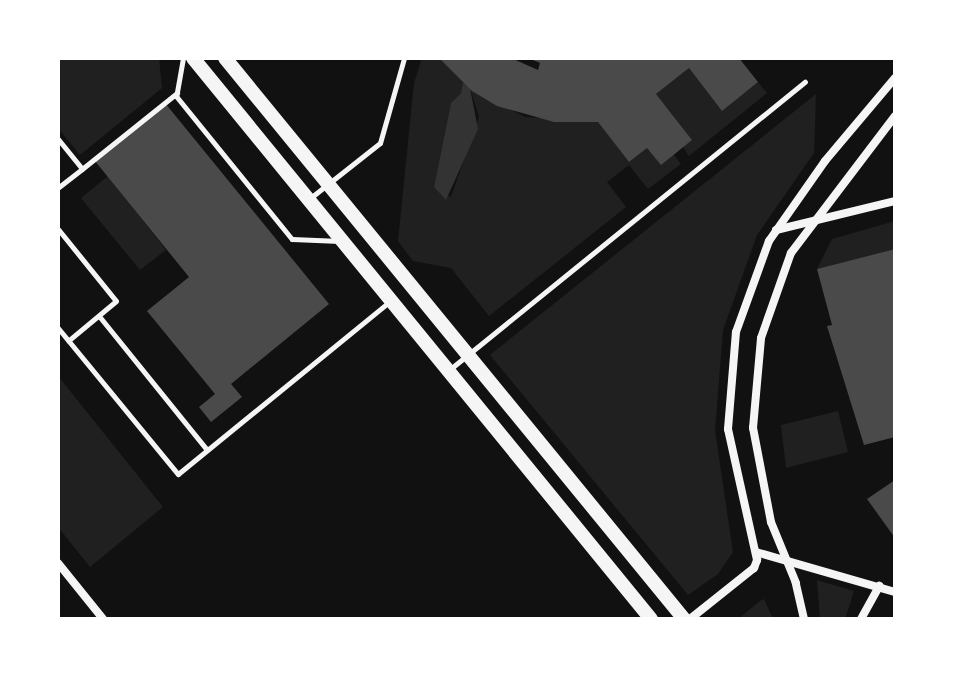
<!DOCTYPE html>
<style>
body{margin:0}
#map{position:relative;width:953px;height:677px;overflow:hidden;background:#111;font-family:"Source Serif 4",serif}
div>[style]{position:absolute}
.green>*{inset:0;background:#202020}
.water>*{inset:0;background:#333}
.building>*{inset:0;background:#4a4a4a}
.service>*{height:5px;margin:-2.5px;padding:0 2.5px;transform-origin:2.5px;border-radius:2.5px;background:#f5f5f5}
.minor>*{height:8px;margin:-4px;padding:0 4px;transform-origin:4px;border-radius:4px;background:#f5f5f5}
.secondary>*{height:14px;margin:-7px;padding:0 7px;transform-origin:7px;border-radius:7px;background:#f5f5f5}
span{translate:-50% -50%;white-space:nowrap;text-align:center;line-height:1.15;-webkit-text-stroke:6px #fff;paint-order:stroke}
.frame{position:absolute;inset:0;border:60px solid #fff;pointer-events:none}
</style>
<div id="map">
<div class="green">
<div style="clip-path:polygon(58px 58px,159px 58px,162px 88px,80px 155px,58px 128px)"></div>
<div style="clip-path:polygon(422px 58px,439px 58px,463px 82px,461px 93px,451px 103px,434px 187px,451px 197px,479px 117px,470px 88px,525px 117px,598px 122px,629px 162px,647px 148px,674px 155px,681px 164px,648px 189px,629px 165px,607px 182px,626px 207px,489px 316px,451px 268px,413px 261px,398px 241px,414px 83px)"></div>
<div style="clip-path:polygon(689px 68px,722px 110px,758px 82px,767px 93px,689px 156px,683px 147px,692px 140px,656px 94px)"></div>
<div style="clip-path:polygon(816px 94px,814px 153px,757px 235px,723px 330px,715px 430px,733px 552px,718px 574px,688px 595px,490px 355px)"></div>
<div style="clip-path:polygon(108px 176px,166px 250px,140px 270px,81px 198px)"></div>
<div style="clip-path:polygon(895px 221px,895px 249px,817px 269px,832px 239px)"></div>
<div style="clip-path:polygon(58px 376px,163px 507px,90px 567px,58px 527px)"></div>
<div style="clip-path:polygon(838px 411px,848px 452px,786px 468px,781px 425px)"></div>
<div style="clip-path:polygon(817px 580px,854px 591px,845px 619px,820px 619px)"></div>
<div style="clip-path:polygon(764px 599px,773px 619px,738px 619px,760px 601px)"></div>
</div>
<div class="water">
<div style="clip-path:polygon(463px 82px,470px 88px,478px 129px,446px 200px,434px 187px,451px 103px,461px 93px)"></div>
</div>
<div class="building">
<div style="clip-path:polygon(439px 58px,511px 58px,538px 70px,540px 63px,528px 58px,739px 58px,758px 82px,722px 111px,689px 68px,656px 94px,692px 140px,661px 165px,647px 148px,629px 162px,598px 122px,554px 122px,497px 106px,472px 91px)"></div>
<div style="clip-path:polygon(165px 103px,329px 304px,231px 384px,242px 397px,211px 422px,199px 407px,215px 394px,147px 311px,189px 277px,95px 161px)"></div>
<div style="clip-path:polygon(895px 249px,895px 437px,864px 445px,827px 326px,832px 325px,817px 269px)"></div>
<div style="clip-path:polygon(895px 480px,895px 538px,867px 499px)"></div>
</div>
<div class="service">
<div style="left:183px;top:58px;width:39px;rotate:100deg"></div>
<div style="left:176px;top:96px;width:184px;rotate:51deg"></div>
<div style="left:292px;top:239px;width:48px;rotate:2.4deg"></div>
<div style="left:58px;top:139px;width:38px;rotate:51deg"></div>
<div style="left:82px;top:169px;width:31px;rotate:142deg"></div>
<div style="left:82px;top:169px;width:122px;rotate:-38.7deg"></div>
<div style="left:309px;top:199px;width:90px;rotate:-38.3deg"></div>
<div style="left:380px;top:143px;width:88px;rotate:-74.2deg"></div>
<div style="left:58px;top:229px;width:92px;rotate:51.1deg"></div>
<div style="left:116px;top:301px;width:62px;rotate:140.2deg"></div>
<div style="left:99px;top:316px;width:172px;rotate:51.1deg"></div>
<div style="left:58px;top:328px;width:189px;rotate:50.6deg"></div>
<div style="left:178px;top:474px;width:274px;rotate:-39.2deg"></div>
<div style="left:449px;top:370px;width:458px;rotate:-39deg"></div>
</div>
<div class="minor">
<div style="left:776px;top:230px;width:122px;rotate:-13.7deg"></div>
<div style="left:756px;top:552px;width:145px;rotate:16.1deg"></div>
<div style="left:58px;top:563px;width:72px;rotate:51.2deg"></div>
<div style="left:690px;top:619px;width:82px;rotate:-38.6deg"></div>
<div style="left:754px;top:568px;width:9px;rotate:-69deg"></div>
<div style="left:757px;top:560px;width:134px;rotate:-102.5deg"></div>
<div style="left:728px;top:429px;width:97px;rotate:-85.3deg"></div>
<div style="left:736px;top:332px;width:97px;rotate:-70.1deg"></div>
<div style="left:769px;top:241px;width:98px;rotate:-55deg"></div>
<div style="left:825px;top:161px;width:109px;rotate:-49.9deg"></div>
<div style="left:804px;top:619px;width:37px;rotate:-103deg"></div>
<div style="left:796px;top:583px;width:66px;rotate:-112.3deg"></div>
<div style="left:771px;top:522px;width:96px;rotate:-100.8deg"></div>
<div style="left:753px;top:428px;width:90px;rotate:-84.9deg"></div>
<div style="left:761px;top:338px;width:90px;rotate:-70.6deg"></div>
<div style="left:791px;top:253px;width:172px;rotate:-52.8deg"></div>
<div style="left:861px;top:619px;width:38px;rotate:-61deg"></div>
</div>
<div class="secondary">
<div style="left:193px;top:58px;width:724px;rotate:50.77deg"></div>
<div style="left:225px;top:58px;width:725px;rotate:50.71deg"></div>
</div>
<div class="frame"></div>
</div>
